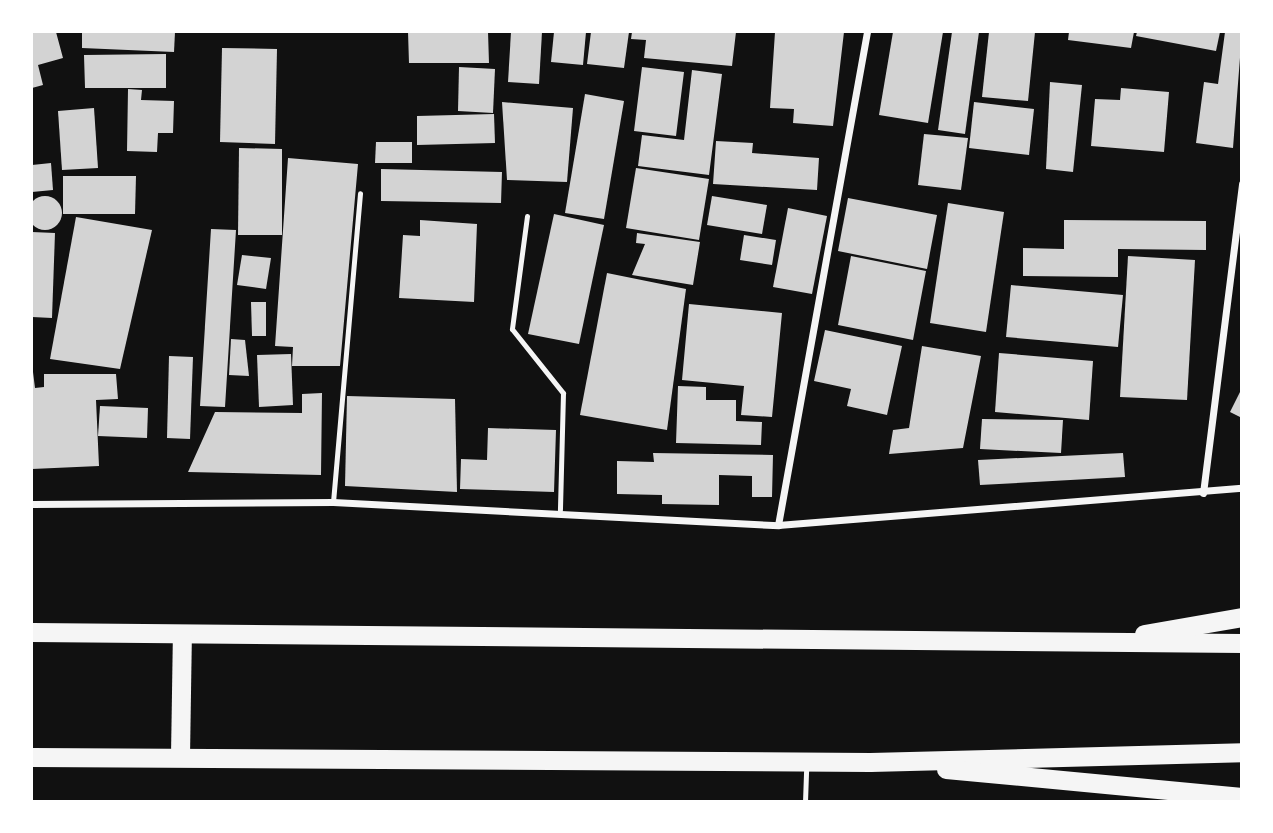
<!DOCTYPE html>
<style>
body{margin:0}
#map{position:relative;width:1273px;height:833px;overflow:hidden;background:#111;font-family:"Nunito Sans",sans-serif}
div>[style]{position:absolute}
.building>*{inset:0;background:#d3d3d3}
.round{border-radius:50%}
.service>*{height:5px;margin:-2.5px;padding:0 2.5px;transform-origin:2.5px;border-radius:2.5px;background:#f5f5f5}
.minor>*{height:7px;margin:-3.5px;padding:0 3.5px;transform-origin:3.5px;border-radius:3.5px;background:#f5f5f5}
.trunk>*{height:19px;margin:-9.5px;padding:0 9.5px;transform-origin:9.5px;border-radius:9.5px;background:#f5f5f5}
span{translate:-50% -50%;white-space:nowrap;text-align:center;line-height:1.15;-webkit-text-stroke:5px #fff;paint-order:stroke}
.frame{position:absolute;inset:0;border:33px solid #fff;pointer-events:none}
</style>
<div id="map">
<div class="building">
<div style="clip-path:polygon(32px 32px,56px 32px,63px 58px,38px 65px,43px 85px,32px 88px)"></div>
<div style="clip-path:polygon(82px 32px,175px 32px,174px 52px,82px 48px)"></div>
<div style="clip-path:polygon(408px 32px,488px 32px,489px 63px,409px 63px)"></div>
<div style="clip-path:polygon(511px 32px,542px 32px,539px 84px,508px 82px)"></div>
<div style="clip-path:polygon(554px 32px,586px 32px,583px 65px,551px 62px)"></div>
<div style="clip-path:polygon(591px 32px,629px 32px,624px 68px,587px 64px)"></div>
<div style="clip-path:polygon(632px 32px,736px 32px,732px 66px,644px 58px,646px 40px,631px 39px)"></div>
<div style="clip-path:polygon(775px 32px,844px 32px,833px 126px,793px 123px,794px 109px,770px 108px)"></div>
<div style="clip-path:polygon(893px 32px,943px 32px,928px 123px,879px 115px)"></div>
<div style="clip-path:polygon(952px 32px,979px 32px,965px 134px,938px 130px)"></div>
<div style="clip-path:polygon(989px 32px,1035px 32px,1028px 101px,982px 97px)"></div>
<div style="clip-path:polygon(1069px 32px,1134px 32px,1131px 48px,1068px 40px)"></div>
<div style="clip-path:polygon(1137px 32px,1220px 32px,1216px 51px,1136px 36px)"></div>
<div style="clip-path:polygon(1225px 32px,1242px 32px,1233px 148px,1196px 143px,1204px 82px,1218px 84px)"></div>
<div style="clip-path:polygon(222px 48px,277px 49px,275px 144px,220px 142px)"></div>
<div style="clip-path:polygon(166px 54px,166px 88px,85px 88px,84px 55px)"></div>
<div style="clip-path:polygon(459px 67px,495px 69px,493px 113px,458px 111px)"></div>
<div style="clip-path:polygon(642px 67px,684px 72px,676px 136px,634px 131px)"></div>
<div style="clip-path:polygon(692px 70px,722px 74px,709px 175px,638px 166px,642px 135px,684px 140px)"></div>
<div style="clip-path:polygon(1050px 82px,1082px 85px,1073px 172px,1046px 169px)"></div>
<div style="clip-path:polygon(1121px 88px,1169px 92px,1164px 152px,1091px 146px,1095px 99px,1120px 100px)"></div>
<div style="clip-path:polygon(128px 89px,142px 90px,141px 100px,174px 101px,173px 133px,158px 133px,157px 152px,127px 151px)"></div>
<div style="clip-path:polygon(585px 94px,624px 101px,604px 219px,565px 213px)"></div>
<div style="clip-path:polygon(502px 102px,573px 108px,567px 182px,507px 180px)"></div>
<div style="clip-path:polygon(974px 102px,1034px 109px,1029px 155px,969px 148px)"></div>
<div style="clip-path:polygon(94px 108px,98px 168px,62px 170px,58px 111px)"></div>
<div style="clip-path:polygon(494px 114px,495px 143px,417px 145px,417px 116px)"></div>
<div style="clip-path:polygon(924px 134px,968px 138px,961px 190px,918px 185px)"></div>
<div style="clip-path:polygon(716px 141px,753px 143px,752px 153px,819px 158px,817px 190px,713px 184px)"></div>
<div style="clip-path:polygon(376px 142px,412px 142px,412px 163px,375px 163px)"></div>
<div style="clip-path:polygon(239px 148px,282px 149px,282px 235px,238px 235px)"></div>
<div style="clip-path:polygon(288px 158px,358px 164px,340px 366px,292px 366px,293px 347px,275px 346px)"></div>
<div style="clip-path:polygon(51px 163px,53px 190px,32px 192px,32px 165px)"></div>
<div style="clip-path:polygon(636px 168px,709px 179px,699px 240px,626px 228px)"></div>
<div style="clip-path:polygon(381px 169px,502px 172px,501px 203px,381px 201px)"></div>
<div style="clip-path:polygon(63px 176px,136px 176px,135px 214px,63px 214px)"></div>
<div style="clip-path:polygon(712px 196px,767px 205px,762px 234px,707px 225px)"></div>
<div class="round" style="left:28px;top:196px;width:34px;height:34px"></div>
<div style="clip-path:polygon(848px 198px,937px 215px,927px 269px,838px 251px)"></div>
<div style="clip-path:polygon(948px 203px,1004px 212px,986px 332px,930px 323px)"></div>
<div style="clip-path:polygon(788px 208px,827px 216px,812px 294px,773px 287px)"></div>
<div style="clip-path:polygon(554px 214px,604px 225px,579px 344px,528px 334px)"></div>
<div style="clip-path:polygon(76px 217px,152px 230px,120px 369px,50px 359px)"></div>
<div style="clip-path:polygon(420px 220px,477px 224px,474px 302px,399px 298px,403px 235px,420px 236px)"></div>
<div style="clip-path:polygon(1064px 220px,1206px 221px,1206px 250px,1118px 249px,1118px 277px,1023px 276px,1023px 248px,1064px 249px)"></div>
<div style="clip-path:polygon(211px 229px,236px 230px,225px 407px,200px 406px)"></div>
<div style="clip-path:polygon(32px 232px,55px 233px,52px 318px,32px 317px)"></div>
<div style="clip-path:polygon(637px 233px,700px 242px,693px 285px,632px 275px,645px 244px,636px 243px)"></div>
<div style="clip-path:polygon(744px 235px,776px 240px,772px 265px,740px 260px)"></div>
<div style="clip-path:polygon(242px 255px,271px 258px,266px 289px,237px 285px)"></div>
<div style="clip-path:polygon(851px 256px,926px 271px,913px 340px,838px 325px)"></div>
<div style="clip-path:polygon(1128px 256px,1195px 260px,1187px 400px,1120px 397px)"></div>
<div style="clip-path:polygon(607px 273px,686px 289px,667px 430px,580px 415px)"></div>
<div style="clip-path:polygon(1011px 285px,1123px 295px,1118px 347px,1006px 337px)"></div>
<div style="clip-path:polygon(251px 302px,266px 302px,266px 336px,252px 336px)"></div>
<div style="clip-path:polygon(689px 304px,782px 313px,772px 417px,741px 415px,744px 386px,682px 380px)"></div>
<div style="clip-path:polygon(825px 330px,902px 346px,887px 415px,847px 406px,851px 389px,814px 381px)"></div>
<div style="clip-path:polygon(231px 339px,245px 340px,249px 376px,229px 375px)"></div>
<div style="clip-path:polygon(922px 346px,981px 356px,963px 448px,889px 454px,893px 430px,909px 428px)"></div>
<div style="clip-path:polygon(999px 353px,1093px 361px,1089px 420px,995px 412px)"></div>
<div style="clip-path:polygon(291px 354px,293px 405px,259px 407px,257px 355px)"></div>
<div style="clip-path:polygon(169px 356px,193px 357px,190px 439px,167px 438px)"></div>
<div style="clip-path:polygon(32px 364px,35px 388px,44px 387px,44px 374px,116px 374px,118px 399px,96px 400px,99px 466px,32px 469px)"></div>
<div style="clip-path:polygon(678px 386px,706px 387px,706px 400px,736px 400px,736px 421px,762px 422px,761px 445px,676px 443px)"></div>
<div style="clip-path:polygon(1242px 388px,1242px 418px,1230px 412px)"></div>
<div style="clip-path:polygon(322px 393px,321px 475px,188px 472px,215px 412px,302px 413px,302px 394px)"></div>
<div style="clip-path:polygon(347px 396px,455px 399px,457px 492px,345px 486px)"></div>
<div style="clip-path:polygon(100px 406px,148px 408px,147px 438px,98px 436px)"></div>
<div style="clip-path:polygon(982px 419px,1063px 420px,1061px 453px,980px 449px)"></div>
<div style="clip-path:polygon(488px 428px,556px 430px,554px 492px,460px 489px,461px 459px,487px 460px)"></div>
<div style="clip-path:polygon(653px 453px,773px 455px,772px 497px,752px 497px,752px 476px,719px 475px,719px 505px,662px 504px,662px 495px,617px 494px,617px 461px,654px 462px)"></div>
<div style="clip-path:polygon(1123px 453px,1125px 477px,980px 485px,978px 460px)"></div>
</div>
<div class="service">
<div style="left:527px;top:216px;width:114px;rotate:97.6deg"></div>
<div style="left:512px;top:329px;width:82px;rotate:51.4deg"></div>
<div style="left:563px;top:393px;width:117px;rotate:91.5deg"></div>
<div style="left:333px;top:502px;width:310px;rotate:-85deg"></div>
<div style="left:805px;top:802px;width:35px;rotate:-88deg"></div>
</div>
<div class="minor">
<div style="left:1203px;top:493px;width:312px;rotate:-82.8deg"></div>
<div style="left:32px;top:504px;width:301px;rotate:-0.4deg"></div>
<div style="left:333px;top:502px;width:446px;rotate:3deg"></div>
<div style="left:778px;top:525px;width:465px;rotate:-4.6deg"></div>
<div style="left:778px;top:525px;width:501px;rotate:-79.77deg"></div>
</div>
<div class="trunk">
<div style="left:32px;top:632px;width:1210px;rotate:0.52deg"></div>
<div style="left:1144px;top:634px;width:99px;rotate:-9.8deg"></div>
<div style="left:180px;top:756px;width:122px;rotate:-89.1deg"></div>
<div style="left:32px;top:757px;width:838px;rotate:0.34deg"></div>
<div style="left:870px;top:762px;width:372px;rotate:-1.5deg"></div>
<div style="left:946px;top:769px;width:297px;rotate:5.4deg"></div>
</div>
<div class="frame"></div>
</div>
